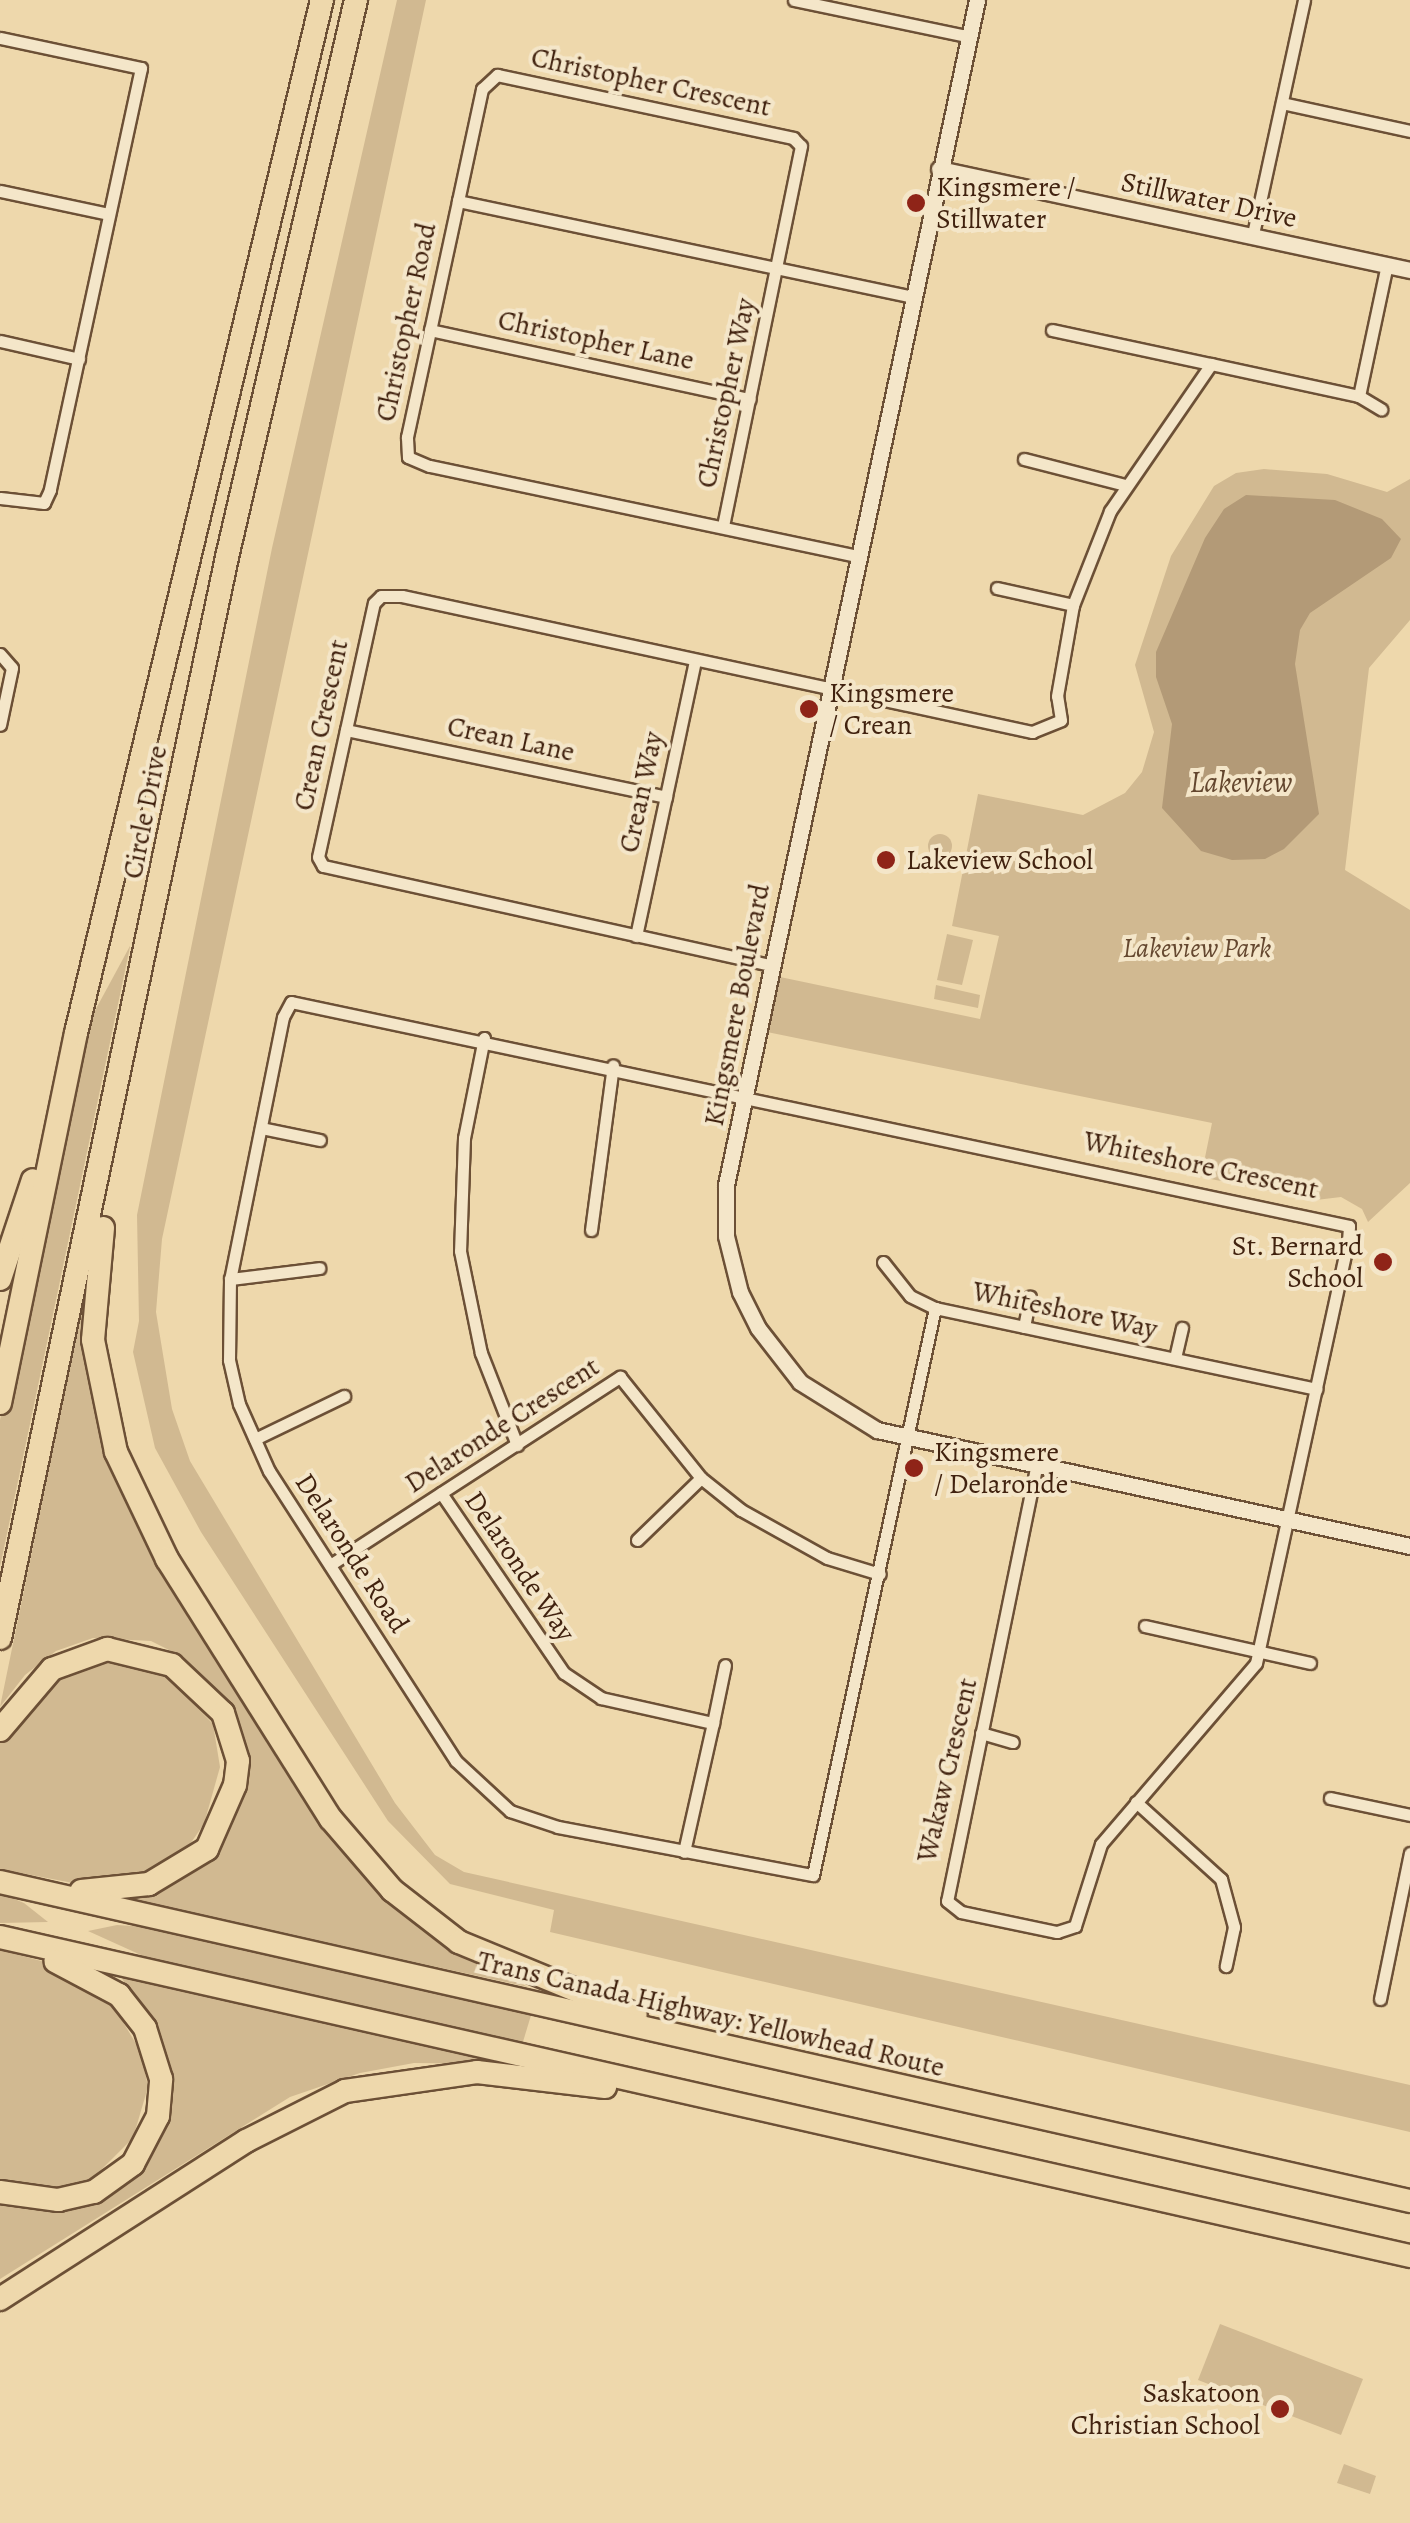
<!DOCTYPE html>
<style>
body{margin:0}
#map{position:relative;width:1410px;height:2523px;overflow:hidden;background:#eed8ac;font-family:Alegreya,serif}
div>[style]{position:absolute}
.green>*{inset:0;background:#d1b991}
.round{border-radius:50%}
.water>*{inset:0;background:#b39a77}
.roads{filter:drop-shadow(2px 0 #6c5036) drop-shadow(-2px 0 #6c5036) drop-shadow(0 2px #6c5036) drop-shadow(0 -2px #6c5036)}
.minor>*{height:11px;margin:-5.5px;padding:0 5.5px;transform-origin:5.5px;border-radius:5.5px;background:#f4e6c9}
.tertiary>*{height:15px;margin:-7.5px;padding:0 7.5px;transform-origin:7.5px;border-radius:7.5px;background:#f4e6c9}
.motorway>*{height:22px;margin:-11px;padding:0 11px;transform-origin:11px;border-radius:11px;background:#eed8ac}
.dots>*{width:28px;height:28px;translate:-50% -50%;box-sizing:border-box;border:5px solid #f4e6c9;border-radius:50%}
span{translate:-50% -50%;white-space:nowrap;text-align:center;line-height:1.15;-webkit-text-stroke:8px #f4e6c9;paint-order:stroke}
.street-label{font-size:28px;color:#41220f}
.poi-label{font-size:28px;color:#41220f}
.left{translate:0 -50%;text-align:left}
.right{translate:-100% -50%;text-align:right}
.park-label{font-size:28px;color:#654830;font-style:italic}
.water-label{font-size:30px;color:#63462e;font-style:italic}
</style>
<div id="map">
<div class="green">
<div style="clip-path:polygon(397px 0,426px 0,162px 1239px,156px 1312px,172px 1409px,190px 1461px,395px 1803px,435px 1855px,464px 1872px,1410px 2085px,1410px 2132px,550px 1932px,554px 1910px,450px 1884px,388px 1821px,201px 1532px,155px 1448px,133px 1352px,139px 1321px,137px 1215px,272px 548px)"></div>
<div style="clip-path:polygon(1264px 469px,1327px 474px,1387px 492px,1410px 479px,1410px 620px,1369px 668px,1345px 870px,1410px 910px,1410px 1183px,1368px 1222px,1362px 1209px,1341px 1197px,1316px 1200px,1201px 1177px,1212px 1123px,767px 1032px,780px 977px,980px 1019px,999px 936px,952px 926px,978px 794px,1083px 815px,1125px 793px,1142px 772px,1154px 732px,1135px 665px,1171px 556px,1214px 486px,1236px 473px)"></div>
<div class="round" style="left:928px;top:834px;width:24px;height:24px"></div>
<div style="clip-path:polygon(947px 934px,973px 940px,962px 985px,937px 980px)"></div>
<div style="clip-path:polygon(130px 946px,130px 947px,0 1567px,0 1420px,85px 1029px)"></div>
<div style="clip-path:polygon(936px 985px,980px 995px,978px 1008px,934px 999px)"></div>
<div style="clip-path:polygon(84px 1298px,89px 1373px,117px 1483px,309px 1798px,470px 1957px,528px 1987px,133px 1900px,223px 1839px,243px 1793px,246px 1761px,232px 1705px,181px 1656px,151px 1641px,93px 1638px,56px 1651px,25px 1675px,0 1707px)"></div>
<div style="clip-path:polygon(101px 1657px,157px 1666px,213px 1724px,220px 1767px,204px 1824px,190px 1844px,141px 1874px,78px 1884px,0 1869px,0 1741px,42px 1686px)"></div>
<div style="clip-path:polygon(0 1893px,24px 1903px,48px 1922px,0 1923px)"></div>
<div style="clip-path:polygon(117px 1925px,147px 1927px,532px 2012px,522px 2045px,152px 1960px,88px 1931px)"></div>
<div style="clip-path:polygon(0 1950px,45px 1962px,108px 1997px,141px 2052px,148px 2087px,133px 2138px,92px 2179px,68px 2190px,0 2184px)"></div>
<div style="clip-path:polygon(118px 1972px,439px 2046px,504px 2064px,414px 2063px,360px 2073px,290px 2097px,0 2279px,0 2204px,52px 2211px,76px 2206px,148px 2154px,156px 2033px)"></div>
<div style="clip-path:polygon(1220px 2324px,1363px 2379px,1341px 2435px,1198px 2380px)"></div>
<div style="clip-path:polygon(1344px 2464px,1376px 2476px,1370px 2494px,1337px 2483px)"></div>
</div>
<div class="water">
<div style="clip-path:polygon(1246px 495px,1335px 500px,1382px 519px,1401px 539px,1391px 558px,1310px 613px,1300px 630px,1295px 664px,1319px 814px,1284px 849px,1265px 859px,1232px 860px,1201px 851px,1162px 808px,1172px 724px,1156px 677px,1156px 652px,1205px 538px,1224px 509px)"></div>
</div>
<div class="roads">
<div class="minor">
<div style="left:794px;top:0;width:176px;rotate:11.8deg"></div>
<div style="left:0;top:38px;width:144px;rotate:12deg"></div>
<div style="left:141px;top:68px;width:432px;rotate:102.2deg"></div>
<div style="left:50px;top:490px;width:14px;rotate:115deg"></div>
<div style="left:44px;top:503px;width:44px;rotate:-173.5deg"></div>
<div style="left:1282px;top:103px;width:131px;rotate:12.3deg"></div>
<div style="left:0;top:191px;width:111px;rotate:11.9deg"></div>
<div style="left:458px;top:201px;width:115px;rotate:-77.9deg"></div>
<div style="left:482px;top:89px;width:21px;rotate:-43deg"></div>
<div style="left:497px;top:75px;width:303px;rotate:12deg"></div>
<div style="left:793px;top:138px;width:11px;rotate:45deg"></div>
<div style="left:801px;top:146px;width:389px;rotate:101.6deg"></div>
<div style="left:1253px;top:234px;width:239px;rotate:-77.7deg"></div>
<div style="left:430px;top:330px;width:327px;rotate:12.2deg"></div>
<div style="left:1052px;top:330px;width:163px;rotate:12.1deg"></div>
<div style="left:0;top:341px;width:81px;rotate:12.8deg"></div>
<div style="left:1359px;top:396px;width:26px;rotate:31deg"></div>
<div style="left:1024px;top:459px;width:104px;rotate:14.4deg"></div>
<div style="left:857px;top:556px;width:437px;rotate:-168.1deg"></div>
<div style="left:429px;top:466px;width:23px;rotate:-157deg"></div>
<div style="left:408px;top:457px;width:20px;rotate:-93deg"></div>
<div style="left:407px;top:437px;width:241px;rotate:-77.8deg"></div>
<div style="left:458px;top:201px;width:464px;rotate:11.9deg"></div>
<div style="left:997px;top:588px;width:78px;rotate:12.6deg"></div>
<div style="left:0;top:654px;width:18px;rotate:49deg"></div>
<div style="left:12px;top:668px;width:58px;rotate:101.9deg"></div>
<div style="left:346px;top:730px;width:327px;rotate:11.8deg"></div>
<div style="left:636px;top:936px;width:282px;rotate:-77.9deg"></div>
<div style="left:770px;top:965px;width:458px;rotate:-167.5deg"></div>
<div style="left:323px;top:866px;width:10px;rotate:-119deg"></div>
<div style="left:318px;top:857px;width:260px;rotate:-77.6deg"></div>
<div style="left:374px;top:603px;width:10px;rotate:-45deg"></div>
<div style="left:381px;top:596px;width:21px"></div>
<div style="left:402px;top:596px;width:645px;rotate:12.18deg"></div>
<div style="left:1032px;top:732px;width:31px;rotate:-22deg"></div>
<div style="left:1061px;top:720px;width:24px;rotate:-99deg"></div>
<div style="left:1057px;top:696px;width:92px;rotate:-80deg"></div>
<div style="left:1073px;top:605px;width:101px;rotate:-68.5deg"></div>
<div style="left:1110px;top:511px;width:178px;rotate:-55.5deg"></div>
<div style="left:1211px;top:364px;width:151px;rotate:12.2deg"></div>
<div style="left:1359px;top:396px;width:135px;rotate:-78deg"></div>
<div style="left:484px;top:1038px;width:102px;rotate:101.3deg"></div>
<div style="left:464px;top:1138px;width:113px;rotate:92deg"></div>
<div style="left:460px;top:1251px;width:104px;rotate:78.4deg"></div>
<div style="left:481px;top:1353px;width:99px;rotate:68.6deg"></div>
<div style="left:261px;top:1128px;width:60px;rotate:11.5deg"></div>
<div style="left:591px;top:1230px;width:166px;rotate:-82.4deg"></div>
<div style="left:883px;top:1262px;width:43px;rotate:51.5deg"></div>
<div style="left:910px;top:1296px;width:28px;rotate:26deg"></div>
<div style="left:230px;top:1279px;width:90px;rotate:-7deg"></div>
<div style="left:1024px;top:1327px;width:31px;rotate:-79deg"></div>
<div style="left:1175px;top:1358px;width:31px;rotate:-77deg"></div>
<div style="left:255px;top:1439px;width:99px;rotate:-25.8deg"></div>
<div style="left:1036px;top:1468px;width:442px;rotate:101.6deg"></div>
<div style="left:947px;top:1901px;width:18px;rotate:38deg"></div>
<div style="left:961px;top:1912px;width:98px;rotate:11.8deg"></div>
<div style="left:1057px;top:1932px;width:19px;rotate:-18deg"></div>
<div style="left:1075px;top:1926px;width:86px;rotate:-72.4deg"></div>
<div style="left:1101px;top:1844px;width:238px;rotate:-49.4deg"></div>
<div style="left:1256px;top:1663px;width:432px;rotate:-77.7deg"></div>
<div style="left:1348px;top:1241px;width:15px;rotate:-86deg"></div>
<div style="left:1349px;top:1226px;width:1081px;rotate:-168.05deg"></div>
<div style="left:291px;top:1002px;width:17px;rotate:118deg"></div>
<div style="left:283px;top:1017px;width:267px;rotate:101.4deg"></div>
<div style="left:230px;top:1279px;width:81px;rotate:90.7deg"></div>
<div style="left:229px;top:1360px;width:45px;rotate:77.2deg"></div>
<div style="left:239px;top:1404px;width:73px;rotate:65.9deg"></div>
<div style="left:269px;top:1471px;width:345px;rotate:57.2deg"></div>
<div style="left:456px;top:1761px;width:74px;rotate:42.8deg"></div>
<div style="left:510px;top:1811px;width:51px;rotate:18.4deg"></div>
<div style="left:558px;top:1827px;width:259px;rotate:10.7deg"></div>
<div style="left:813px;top:1875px;width:580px;rotate:-77.86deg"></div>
<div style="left:935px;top:1308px;width:390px;rotate:12deg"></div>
<div style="left:441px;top:1493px;width:218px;rotate:55.7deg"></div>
<div style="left:564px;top:1673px;width:45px;rotate:34deg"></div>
<div style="left:601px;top:1698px;width:115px;rotate:12.6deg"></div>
<div style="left:713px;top:1723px;width:132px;rotate:102.7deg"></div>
<div style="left:637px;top:1540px;width:89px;rotate:-44.1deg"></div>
<div style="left:330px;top:1565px;width:346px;rotate:-33deg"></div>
<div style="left:620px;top:1377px;width:129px;rotate:51.3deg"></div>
<div style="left:701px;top:1478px;width:51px;rotate:38.7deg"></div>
<div style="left:741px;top:1510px;width:98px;rotate:29.2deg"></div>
<div style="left:827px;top:1558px;width:55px;rotate:16.8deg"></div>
<div style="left:1145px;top:1626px;width:169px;rotate:12.6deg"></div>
<div style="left:713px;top:1723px;width:59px;rotate:-78.3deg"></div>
<div style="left:981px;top:1733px;width:33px;rotate:16deg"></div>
<div style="left:1330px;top:1798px;width:82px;rotate:12deg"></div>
<div style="left:1136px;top:1802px;width:115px;rotate:42.2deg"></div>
<div style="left:1221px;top:1879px;width:50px;rotate:74.8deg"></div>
<div style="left:1234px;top:1927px;width:40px;rotate:102deg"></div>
<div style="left:1380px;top:1999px;width:149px;rotate:-78.4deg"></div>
</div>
<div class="tertiary">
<div style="left:977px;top:0;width:1211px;rotate:101.96deg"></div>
<div style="left:726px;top:1185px;width:51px;rotate:90deg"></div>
<div style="left:726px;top:1236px;width:58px;rotate:76deg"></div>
<div style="left:740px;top:1292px;width:40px;rotate:63.4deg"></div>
<div style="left:758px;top:1328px;width:68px;rotate:52.1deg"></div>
<div style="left:800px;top:1382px;width:91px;rotate:31.9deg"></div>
<div style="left:877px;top:1430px;width:545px;rotate:12.28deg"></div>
<div style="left:939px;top:169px;width:482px;rotate:12.1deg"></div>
</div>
<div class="motorway">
<div style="left:103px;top:1228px;width:112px;rotate:95.1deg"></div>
<div style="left:93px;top:1340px;width:114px;rotate:78.4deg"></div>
<div style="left:116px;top:1452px;width:119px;rotate:64.5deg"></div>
<div style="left:167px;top:1559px;width:307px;rotate:57.8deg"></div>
<div style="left:331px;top:1819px;width:94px;rotate:49.3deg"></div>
<div style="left:392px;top:1890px;width:85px;rotate:37.8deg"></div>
<div style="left:459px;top:1942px;width:191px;rotate:22.4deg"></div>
<div style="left:0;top:1279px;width:104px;rotate:-71.6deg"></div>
<div style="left:0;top:1403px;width:378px;rotate:-78.4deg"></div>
<div style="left:76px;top:1033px;width:1062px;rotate:-76.61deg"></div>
<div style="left:0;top:1638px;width:1105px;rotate:-78.14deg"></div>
<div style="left:227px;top:557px;width:572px;rotate:-76.96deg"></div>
<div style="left:0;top:1730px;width:80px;rotate:-49.6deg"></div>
<div style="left:52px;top:1669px;width:59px;rotate:-20deg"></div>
<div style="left:107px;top:1649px;width:67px;rotate:13.8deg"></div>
<div style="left:172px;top:1665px;width:70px;rotate:43.3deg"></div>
<div style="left:223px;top:1713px;width:50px;rotate:72.6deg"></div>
<div style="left:238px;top:1761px;width:24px;rotate:97deg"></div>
<div style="left:235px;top:1785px;width:70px;rotate:113.6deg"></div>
<div style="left:207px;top:1849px;width:68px;rotate:148.9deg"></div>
<div style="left:149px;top:1884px;width:68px;rotate:174.1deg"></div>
<div style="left:0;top:1882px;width:1446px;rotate:12.75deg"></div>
<div style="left:0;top:1937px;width:1446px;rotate:12.75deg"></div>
<div style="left:0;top:2192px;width:59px;rotate:7.9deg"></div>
<div style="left:58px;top:2200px;width:37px;rotate:-13deg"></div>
<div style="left:94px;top:2192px;width:48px;rotate:-35.7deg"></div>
<div style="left:133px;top:2164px;width:54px;rotate:-62.5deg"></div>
<div style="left:158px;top:2116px;width:37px;rotate:-85deg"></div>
<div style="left:161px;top:2079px;width:53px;rotate:-107.4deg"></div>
<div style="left:145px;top:2028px;width:42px;rotate:-128.2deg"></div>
<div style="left:119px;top:1995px;width:72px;rotate:-152deg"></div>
<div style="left:0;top:2299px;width:292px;rotate:-32.7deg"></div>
<div style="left:246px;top:2141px;width:111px;rotate:-26.8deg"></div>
<div style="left:345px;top:2091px;width:133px;rotate:-8.2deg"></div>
<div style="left:477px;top:2072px;width:129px;rotate:6.7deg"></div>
</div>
</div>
<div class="dots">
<div style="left:916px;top:203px;background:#8f2418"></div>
<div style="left:809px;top:709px;background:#8f2418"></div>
<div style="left:886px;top:860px;background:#8f2418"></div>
<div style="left:1383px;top:1262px;background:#8f2418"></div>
<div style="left:914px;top:1468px;background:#8f2418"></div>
<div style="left:1280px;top:2409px;background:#8f2418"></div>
</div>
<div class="street-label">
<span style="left:651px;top:82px;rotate:12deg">Christopher Crescent</span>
<span style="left:1209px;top:200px;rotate:12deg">Stillwater Drive</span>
<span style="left:406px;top:322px;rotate:-78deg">Christopher Road</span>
<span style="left:596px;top:340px;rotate:12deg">Christopher Lane</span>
<span style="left:726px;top:393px;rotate:-78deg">Christopher Way</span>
<span style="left:321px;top:725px;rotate:-78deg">Crean Crescent</span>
<span style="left:511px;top:739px;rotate:12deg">Crean Lane</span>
<span style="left:641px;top:792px;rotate:-78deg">Crean Way</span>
<span style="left:145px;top:812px;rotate:-79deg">Circle Drive</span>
<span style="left:737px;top:1005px;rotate:-79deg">Kingsmere Boulevard</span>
<span style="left:1201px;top:1165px;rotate:12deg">Whiteshore Crescent</span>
<span style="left:1065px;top:1310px;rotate:12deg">Whiteshore Way</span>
<span style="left:502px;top:1425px;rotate:-33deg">Delaronde Crescent</span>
<span style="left:352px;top:1553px;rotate:57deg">Delaronde Road</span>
<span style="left:520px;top:1566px;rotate:56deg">Delaronde Way</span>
<span style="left:947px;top:1770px;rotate:-77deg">Wakaw Crescent</span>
<span style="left:711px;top:2014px;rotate:13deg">Trans Canada Highway: Yellowhead Route</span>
</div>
<div class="poi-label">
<span class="left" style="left:936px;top:203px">Kingsmere /<br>Stillwater</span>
<span class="left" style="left:829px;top:709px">Kingsmere<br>/ Crean</span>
<span class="left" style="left:906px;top:860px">Lakeview School</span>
<span class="right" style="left:1363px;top:1262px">St. Bernard<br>School</span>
<span class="left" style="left:934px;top:1468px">Kingsmere<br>/ Delaronde</span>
<span class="right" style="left:1260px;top:2409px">Saskatoon<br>Christian School</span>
</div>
<div class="park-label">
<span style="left:1197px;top:948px">Lakeview Park</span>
</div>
<div class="water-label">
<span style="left:1241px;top:782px">Lakeview</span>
</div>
</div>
